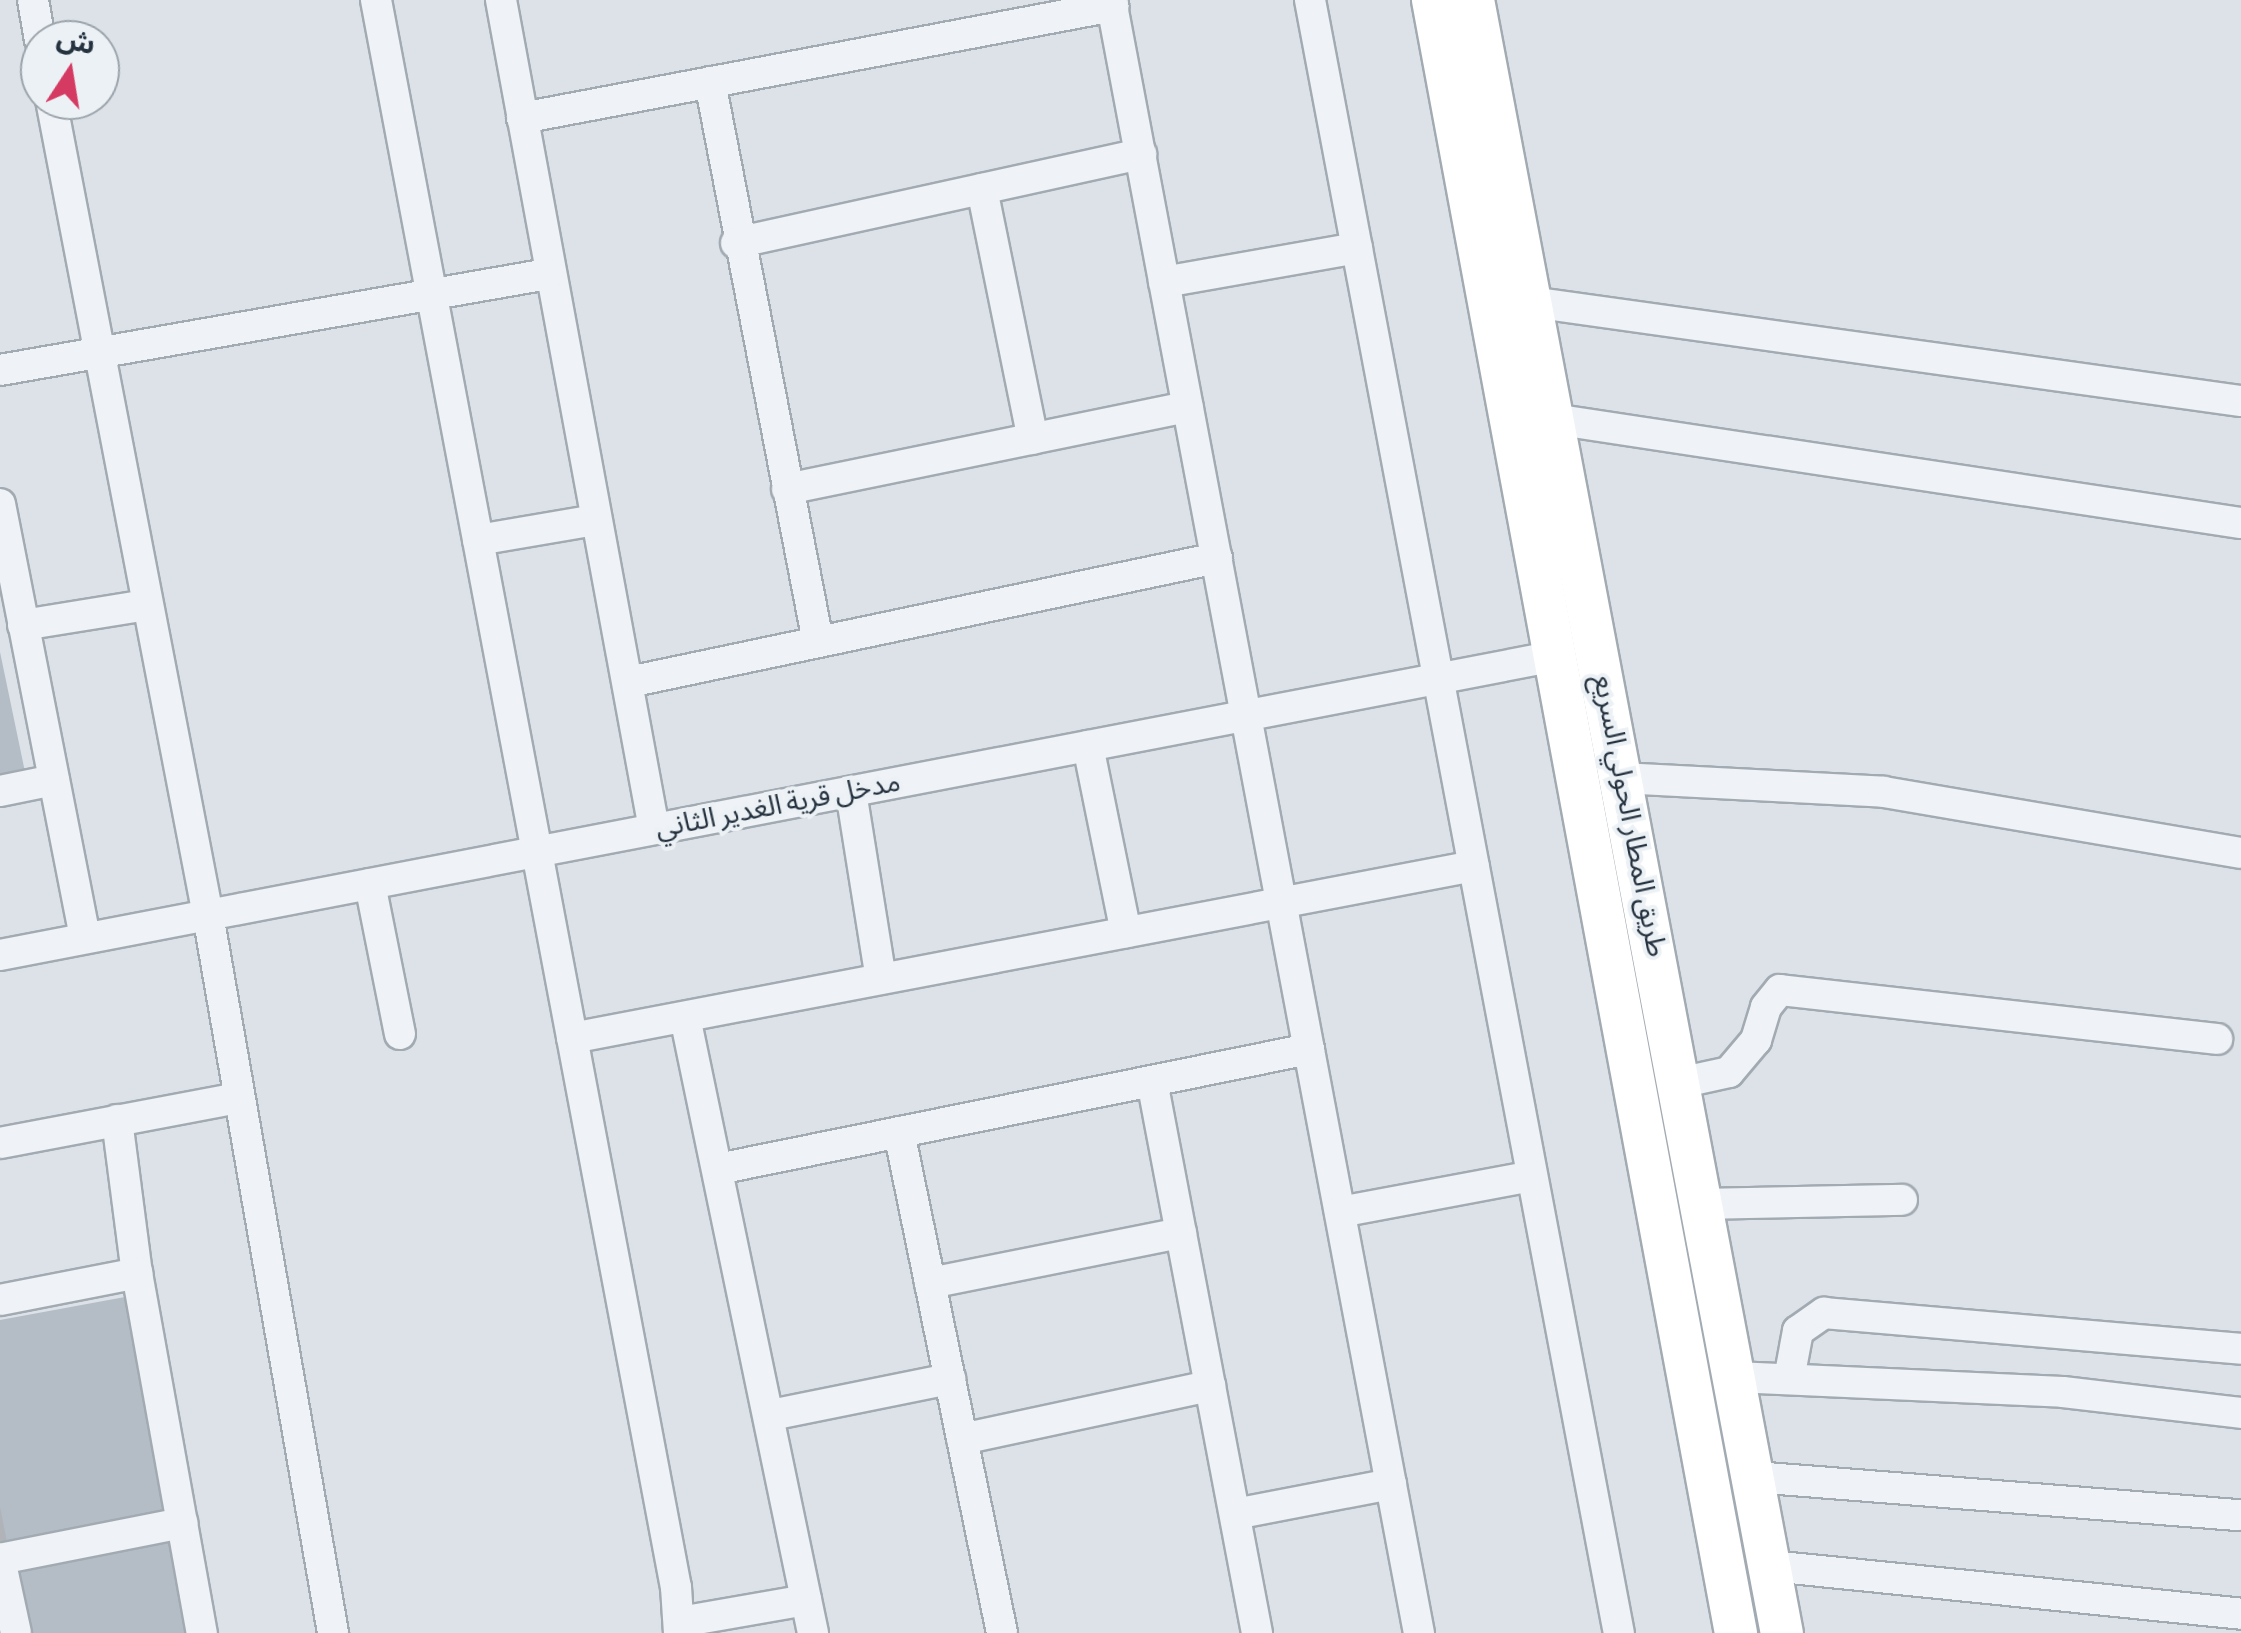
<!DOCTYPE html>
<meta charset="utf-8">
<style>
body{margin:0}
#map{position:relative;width:2241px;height:1633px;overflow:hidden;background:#dde2e8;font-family:"Alegreya Sans","Noto Sans Arabic",sans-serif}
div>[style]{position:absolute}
.shadow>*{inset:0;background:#0003}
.building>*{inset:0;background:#b4bcc5}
.roads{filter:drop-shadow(2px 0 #a2aab2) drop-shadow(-2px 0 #a2aab2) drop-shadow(0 2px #a2aab2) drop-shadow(0 -2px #a2aab2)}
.minor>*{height:30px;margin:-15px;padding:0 15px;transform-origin:15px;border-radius:15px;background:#eff2f6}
.highway>*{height:42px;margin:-21px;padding:0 21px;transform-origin:21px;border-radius:21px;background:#fff}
span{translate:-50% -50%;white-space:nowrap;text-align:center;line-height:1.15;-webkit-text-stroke:8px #ecf1f5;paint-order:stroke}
.street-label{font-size:28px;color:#25323f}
.north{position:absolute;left:20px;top:20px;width:100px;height:100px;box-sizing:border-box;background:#ecf1f5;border:2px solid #9ca5ac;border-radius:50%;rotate:12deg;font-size:28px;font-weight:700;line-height:40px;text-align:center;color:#25323f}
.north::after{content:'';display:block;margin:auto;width:35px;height:45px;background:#d53a63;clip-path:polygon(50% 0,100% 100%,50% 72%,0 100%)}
</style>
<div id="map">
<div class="shadow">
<div style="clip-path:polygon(0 1322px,163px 1512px,0 1548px)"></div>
</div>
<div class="building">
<div style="clip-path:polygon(0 652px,25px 772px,0 777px)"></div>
<div style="clip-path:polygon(125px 1297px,166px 1513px,7px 1542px,0 1507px,0 1320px)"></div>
<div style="clip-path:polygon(172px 1542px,189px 1633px,25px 1633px,13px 1571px)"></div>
</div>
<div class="roads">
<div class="minor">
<div style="left:33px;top:0;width:41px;rotate:80.1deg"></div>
<div style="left:376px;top:0;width:1615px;rotate:79.3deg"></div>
<div style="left:676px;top:1587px;width:46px;rotate:86.3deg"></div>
<div style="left:501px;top:0;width:843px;rotate:79.54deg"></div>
<div style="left:1111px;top:0;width:1662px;rotate:79.32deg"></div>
<div style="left:1310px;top:0;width:1662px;rotate:79.29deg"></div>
<div style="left:710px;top:82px;width:570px;rotate:79.08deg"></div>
<div style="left:51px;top:100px;width:830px;rotate:79.1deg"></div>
<div style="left:208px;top:915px;width:729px;rotate:80.12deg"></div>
<div style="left:522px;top:118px;width:602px;rotate:-10.73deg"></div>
<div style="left:982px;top:189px;width:255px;rotate:78.5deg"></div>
<div style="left:736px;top:243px;width:415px;rotate:-12.4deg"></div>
<div style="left:1164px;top:282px;width:196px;rotate:-10deg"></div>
<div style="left:1531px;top:302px;width:717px;rotate:7.94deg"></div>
<div style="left:0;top:370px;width:556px;rotate:-9.94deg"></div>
<div style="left:1553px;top:419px;width:696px;rotate:8.6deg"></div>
<div style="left:787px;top:489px;width:409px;rotate:-11.6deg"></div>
<div style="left:0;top:504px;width:442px;rotate:78.9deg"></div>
<div style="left:478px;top:540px;width:119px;rotate:-9.7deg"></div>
<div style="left:23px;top:625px;width:126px;rotate:-9.2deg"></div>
<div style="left:629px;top:682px;width:601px;rotate:-11.91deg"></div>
<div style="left:1088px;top:746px;width:190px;rotate:78.5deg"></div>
<div style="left:1621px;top:778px;width:263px;rotate:3deg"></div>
<div style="left:1884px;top:792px;width:362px;rotate:9.7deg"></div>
<div style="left:0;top:791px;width:55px;rotate:-11.5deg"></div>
<div style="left:851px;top:792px;width:189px;rotate:80.9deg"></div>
<div style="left:370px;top:884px;width:153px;rotate:78.7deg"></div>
<div style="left:0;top:955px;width:1584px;rotate:-10.88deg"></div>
<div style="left:685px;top:1017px;width:629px;rotate:78.26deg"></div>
<div style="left:572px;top:1038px;width:918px;rotate:-10.8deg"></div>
<div style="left:1152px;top:1081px;width:562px;rotate:79.23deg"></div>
<div style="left:1679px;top:1083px;width:51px;rotate:-12.4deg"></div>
<div style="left:1729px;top:1072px;width:42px;rotate:-49.8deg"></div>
<div style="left:1756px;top:1040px;width:34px;rotate:-73deg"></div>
<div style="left:1766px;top:1007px;width:22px;rotate:-51deg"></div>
<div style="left:1780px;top:990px;width:440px;rotate:6.4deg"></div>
<div style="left:117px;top:1120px;width:154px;rotate:82.6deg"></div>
<div style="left:137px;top:1273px;width:366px;rotate:79.8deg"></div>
<div style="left:899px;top:1132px;width:511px;rotate:78.38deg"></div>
<div style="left:0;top:1143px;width:242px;rotate:-10.7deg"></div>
<div style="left:718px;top:1169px;width:603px;rotate:-11.48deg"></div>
<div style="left:1704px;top:1204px;width:198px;rotate:-1.2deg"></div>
<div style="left:1340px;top:1212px;width:195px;rotate:-10.6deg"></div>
<div style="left:930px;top:1283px;width:256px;rotate:-11.3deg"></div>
<div style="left:0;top:1300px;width:140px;rotate:-11.1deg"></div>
<div style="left:1735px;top:1377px;width:328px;rotate:2.6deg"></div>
<div style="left:2063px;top:1392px;width:179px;rotate:6.7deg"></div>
<div style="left:1789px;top:1379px;width:49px;rotate:-79.4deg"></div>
<div style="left:1798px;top:1331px;width:32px;rotate:-35deg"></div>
<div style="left:1824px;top:1313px;width:419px;rotate:4.9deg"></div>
<div style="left:771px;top:1415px;width:183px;rotate:-11.4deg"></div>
<div style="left:962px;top:1439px;width:254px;rotate:-12.1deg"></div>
<div style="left:1754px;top:1477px;width:488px;rotate:4.5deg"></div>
<div style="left:1235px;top:1514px;width:159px;rotate:-10.9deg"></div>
<div style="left:1771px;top:1566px;width:472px;rotate:5.8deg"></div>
<div style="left:680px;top:1622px;width:128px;rotate:-9.9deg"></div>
<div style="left:16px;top:1633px;width:76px;rotate:-102.2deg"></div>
<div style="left:0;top:1559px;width:186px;rotate:-11.2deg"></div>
</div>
<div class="highway">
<div style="left:1433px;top:0;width:1661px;rotate:79.49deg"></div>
<div style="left:1473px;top:0;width:1662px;rotate:79.29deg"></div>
</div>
</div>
<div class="street-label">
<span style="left:778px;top:806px;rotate:-11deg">مدخل قرية الغدير الثاني</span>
<span style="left:1629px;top:816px;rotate:79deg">طريق المطار الحولي السريع</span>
</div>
<div class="north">ش</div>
</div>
